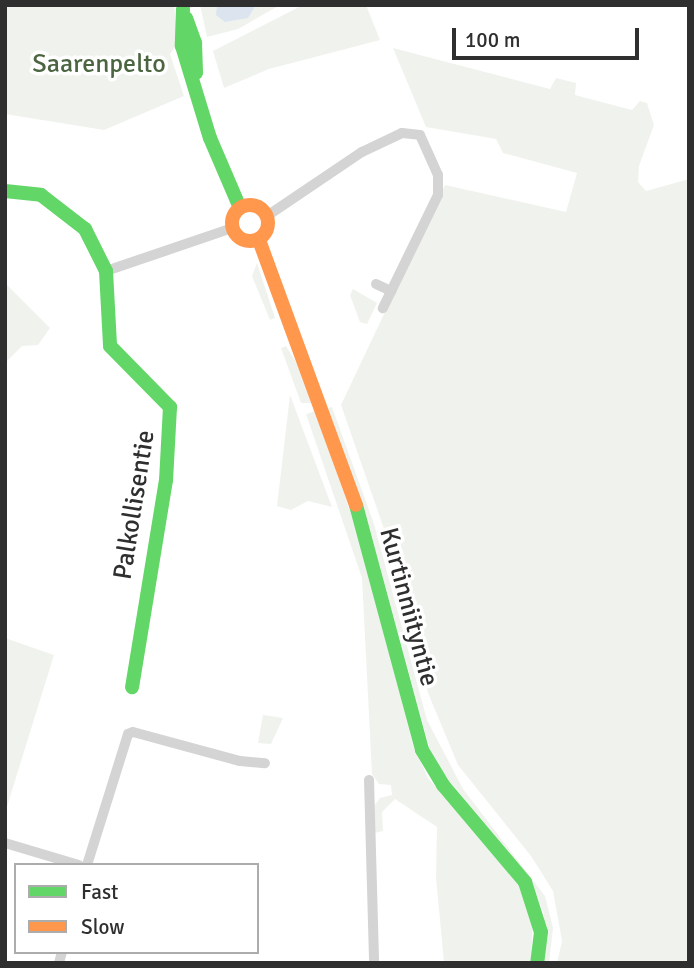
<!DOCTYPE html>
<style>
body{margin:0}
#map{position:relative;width:694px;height:968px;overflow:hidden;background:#fff;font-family:Signika,sans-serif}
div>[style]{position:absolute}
.green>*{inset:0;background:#f0f3ed}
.water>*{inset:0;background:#dce4ef}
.street>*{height:10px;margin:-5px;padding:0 5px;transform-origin:5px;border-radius:5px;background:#d4d4d4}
.fast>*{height:14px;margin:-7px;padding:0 7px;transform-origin:7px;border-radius:7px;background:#63d668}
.slow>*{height:14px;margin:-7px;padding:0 7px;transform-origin:7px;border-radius:7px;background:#ff974d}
.slow>.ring{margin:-7px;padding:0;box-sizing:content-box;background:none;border:14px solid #ff974d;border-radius:50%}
span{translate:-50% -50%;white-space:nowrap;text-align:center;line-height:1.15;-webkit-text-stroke:7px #fff;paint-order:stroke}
.park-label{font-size:26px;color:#4c6541}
.street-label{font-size:26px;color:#2f2f2f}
.frame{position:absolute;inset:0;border:7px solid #2f2f2f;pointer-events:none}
.legend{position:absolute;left:14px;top:863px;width:245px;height:91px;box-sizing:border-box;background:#fff;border:2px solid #acacac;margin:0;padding:9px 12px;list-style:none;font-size:21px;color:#2f2f2f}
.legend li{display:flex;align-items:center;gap:14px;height:35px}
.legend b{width:35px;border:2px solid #acacac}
.scale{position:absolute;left:452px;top:28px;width:187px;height:32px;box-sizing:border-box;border:4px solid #2f2f2f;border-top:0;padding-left:9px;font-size:21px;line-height:24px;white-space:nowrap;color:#2f2f2f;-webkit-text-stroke:5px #fff;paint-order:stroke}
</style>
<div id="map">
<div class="green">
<div style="clip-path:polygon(5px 5px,174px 5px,178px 43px,170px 54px,184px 96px,104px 130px,5px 114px)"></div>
<div style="clip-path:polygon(200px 5px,280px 5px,238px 29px,207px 37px)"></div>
<div style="clip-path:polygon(303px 5px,366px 5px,380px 40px,269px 69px,224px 88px,213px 51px)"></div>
<div style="clip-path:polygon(393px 48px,550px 89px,556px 78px,576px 83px,575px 95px,632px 110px,640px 101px,647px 103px,654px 125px,639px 166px,638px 182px,646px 191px,689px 179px,689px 963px,557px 963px,562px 941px,553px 891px,531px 856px,458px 765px,428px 693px,383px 526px,341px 405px,445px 185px,566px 212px,577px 173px,503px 153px,496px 139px,426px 127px)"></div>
<div style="clip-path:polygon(257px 263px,275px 318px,270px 320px,252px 276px)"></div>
<div style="clip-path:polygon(5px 283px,50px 328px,38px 345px,22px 346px,5px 363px)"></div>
<div style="clip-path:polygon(353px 289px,377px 303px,367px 324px,360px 322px,350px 295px)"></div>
<div style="clip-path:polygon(286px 346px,301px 370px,313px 403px,301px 403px,281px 348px)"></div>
<div style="clip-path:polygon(290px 395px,332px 507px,308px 501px,291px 510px,277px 506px)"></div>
<div style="clip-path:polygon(332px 407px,374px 524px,427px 720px,463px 789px,545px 896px,553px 928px,549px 963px,544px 963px,544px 914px,532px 882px,433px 761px,369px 526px,328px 408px)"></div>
<div style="clip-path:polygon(315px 411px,360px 539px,413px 745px,428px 778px,521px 888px,533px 921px,531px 963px,444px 963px,436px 877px,437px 827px,395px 799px,382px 812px,383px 831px,375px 833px,374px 806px,380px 798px,392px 795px,391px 785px,379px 784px,372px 774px,362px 578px,306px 414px)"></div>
<div style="clip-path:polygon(5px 638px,54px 655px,5px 813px)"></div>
<div style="clip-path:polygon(263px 715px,283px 718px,271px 744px,258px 743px)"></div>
</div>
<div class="water">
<div style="clip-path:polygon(217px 5px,256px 5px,248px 18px,225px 22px,216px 15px)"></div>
</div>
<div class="street">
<div style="left:267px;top:216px;width:115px;rotate:-34deg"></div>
<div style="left:362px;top:152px;width:44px;rotate:-25.4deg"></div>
<div style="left:402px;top:133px;width:18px;rotate:6deg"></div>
<div style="left:420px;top:135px;width:44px;rotate:65.8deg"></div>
<div style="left:438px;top:175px;width:20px;rotate:90deg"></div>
<div style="left:438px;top:195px;width:126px;rotate:116deg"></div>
<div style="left:106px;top:271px;width:133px;rotate:-18.8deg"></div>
<div style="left:376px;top:284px;width:17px;rotate:25deg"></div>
<div style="left:369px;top:780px;width:183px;rotate:88.4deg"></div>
<div style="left:5px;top:843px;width:77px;rotate:16.6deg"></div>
<div style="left:87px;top:865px;width:137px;rotate:-72.6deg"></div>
<div style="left:128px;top:734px;width:5px;rotate:-22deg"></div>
<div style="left:133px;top:732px;width:111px;rotate:15.2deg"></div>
<div style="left:240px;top:761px;width:25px;rotate:5deg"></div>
<div style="left:59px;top:963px;width:11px;rotate:-75deg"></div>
</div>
<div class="fast">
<div style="left:183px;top:9px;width:37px;rotate:92deg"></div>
<div style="left:182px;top:46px;width:96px;rotate:73.1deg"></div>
<div style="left:210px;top:138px;width:76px;rotate:66.8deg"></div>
<div style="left:186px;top:18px;width:27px;rotate:70deg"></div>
<div style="left:195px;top:43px;width:30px;rotate:88deg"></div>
<div style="left:5px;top:191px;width:36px;rotate:6deg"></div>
<div style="left:41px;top:195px;width:56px;rotate:37.7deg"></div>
<div style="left:85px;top:229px;width:47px;rotate:63.4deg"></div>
<div style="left:106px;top:271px;width:75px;rotate:86.9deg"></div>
<div style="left:110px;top:346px;width:86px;rotate:45.5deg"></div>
<div style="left:170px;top:407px;width:73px;rotate:93.1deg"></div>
<div style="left:166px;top:480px;width:210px;rotate:99.3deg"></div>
<div style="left:356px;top:505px;width:254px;rotate:74.9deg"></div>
<div style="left:422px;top:750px;width:41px;rotate:59deg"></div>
<div style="left:443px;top:785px;width:127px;rotate:49.8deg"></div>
<div style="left:525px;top:882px;width:52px;rotate:72.3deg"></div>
<div style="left:541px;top:932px;width:31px;rotate:97deg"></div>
</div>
<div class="slow">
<div class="ring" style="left:232px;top:205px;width:22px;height:22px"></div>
<div style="left:259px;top:240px;width:282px;rotate:69.9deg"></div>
</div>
<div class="park-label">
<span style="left:99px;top:65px">Saarenpelto</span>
</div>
<div class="street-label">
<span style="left:135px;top:505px;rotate:-81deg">Palkollisentie</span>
<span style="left:408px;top:607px;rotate:75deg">Kurtinniityntie</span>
</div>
<div class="frame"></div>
<ul class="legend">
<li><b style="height:9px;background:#63d668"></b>Fast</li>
<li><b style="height:9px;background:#ff974d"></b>Slow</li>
</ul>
<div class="scale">100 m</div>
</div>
